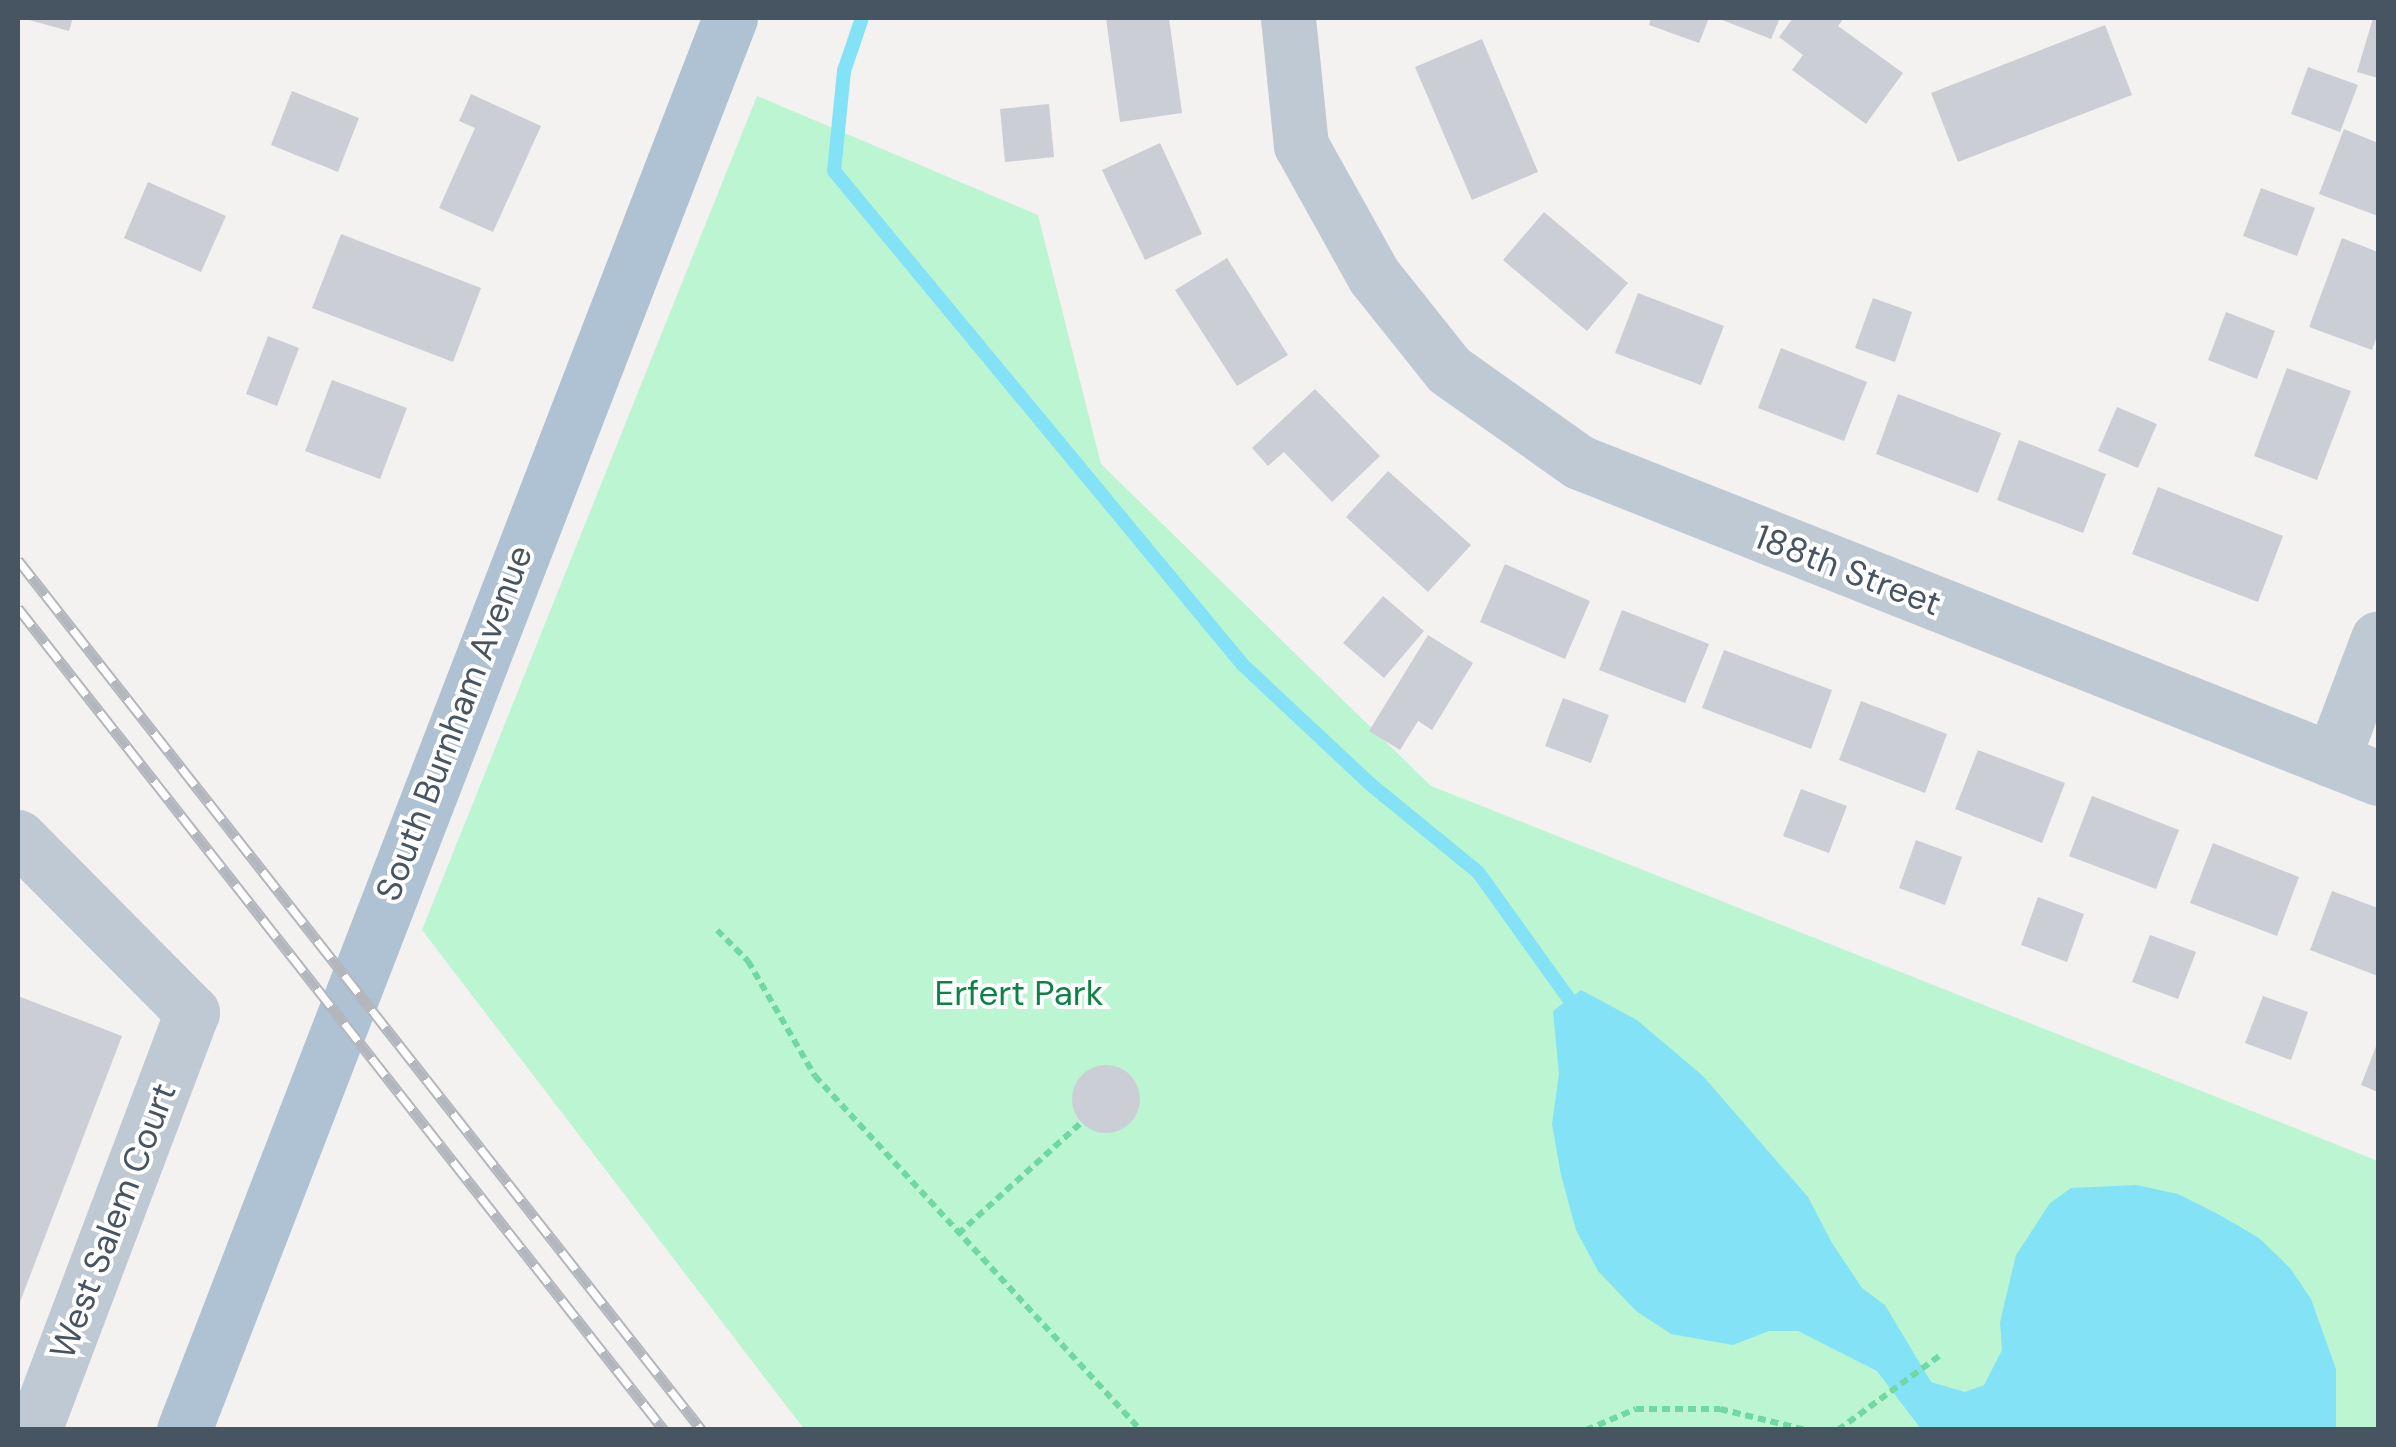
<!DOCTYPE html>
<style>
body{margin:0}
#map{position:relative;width:2396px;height:1447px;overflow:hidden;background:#f4f1f1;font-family:"DM Sans",sans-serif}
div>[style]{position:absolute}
.green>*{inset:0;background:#bcf5d1}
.water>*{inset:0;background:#84e2f7}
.stream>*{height:14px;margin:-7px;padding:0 7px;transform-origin:7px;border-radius:7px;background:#84e2f7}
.building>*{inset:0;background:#cbced4}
.round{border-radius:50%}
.path>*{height:6px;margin-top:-3px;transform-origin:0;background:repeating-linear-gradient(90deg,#70d8a2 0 8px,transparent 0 13px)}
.minor>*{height:55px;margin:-27.5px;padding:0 27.5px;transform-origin:27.5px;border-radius:27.5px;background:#bec9d3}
.major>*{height:55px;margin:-27.5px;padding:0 27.5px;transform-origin:27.5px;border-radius:27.5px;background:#aec2d3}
.rail>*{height:11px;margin-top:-5.5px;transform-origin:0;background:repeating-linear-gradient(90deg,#fff 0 22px,#b3b7bd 0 44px);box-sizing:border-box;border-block:2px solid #b3b7bd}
span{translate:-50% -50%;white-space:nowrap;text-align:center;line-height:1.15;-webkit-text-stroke:8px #fff;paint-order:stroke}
.street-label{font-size:35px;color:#475562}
.park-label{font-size:35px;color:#0c8245}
.frame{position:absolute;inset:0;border:20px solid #475562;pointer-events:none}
</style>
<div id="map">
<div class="green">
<div style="clip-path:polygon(757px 96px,1038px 215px,1101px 464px,1431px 786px,2378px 1161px,2378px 1429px,804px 1429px,422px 930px)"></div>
</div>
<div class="water">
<div style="clip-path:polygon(1581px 990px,1637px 1020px,1703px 1076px,1808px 1197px,1832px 1243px,1862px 1288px,1885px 1305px,1931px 1382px,1965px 1392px,1984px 1385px,2002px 1350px,2000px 1322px,2016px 1255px,2050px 1203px,2071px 1188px,2136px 1185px,2178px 1194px,2218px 1214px,2259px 1238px,2290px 1268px,2311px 1299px,2336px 1369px,2336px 1429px,1921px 1429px,1877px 1371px,1798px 1331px,1769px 1331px,1733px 1345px,1671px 1334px,1636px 1311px,1598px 1271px,1576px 1230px,1561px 1175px,1552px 1124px,1559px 1074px,1553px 1011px)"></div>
</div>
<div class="stream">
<div style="left:862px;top:18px;width:56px;rotate:108.8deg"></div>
<div style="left:844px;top:71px;width:100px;rotate:95.7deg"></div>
<div style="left:834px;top:171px;width:641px;rotate:50.38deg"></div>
<div style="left:1243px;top:665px;width:174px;rotate:43.1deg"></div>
<div style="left:1370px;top:784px;width:139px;rotate:39.2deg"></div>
<div style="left:1478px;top:872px;width:173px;rotate:54.4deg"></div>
</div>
<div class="building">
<div style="clip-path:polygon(22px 18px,73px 18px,69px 31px)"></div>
<div style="clip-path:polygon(1106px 18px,1169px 18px,1182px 113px,1120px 122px)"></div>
<div style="clip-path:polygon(1651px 18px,1709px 18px,1699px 43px,1649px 25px)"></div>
<div style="clip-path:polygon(1717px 18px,1780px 18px,1771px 39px)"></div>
<div style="clip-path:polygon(1793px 18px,1844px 18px,1838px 26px,1903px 73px,1866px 124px,1792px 70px,1803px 55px,1779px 37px)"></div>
<div style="clip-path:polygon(2373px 18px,2378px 18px,2378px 78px,2357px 72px)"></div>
<div style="clip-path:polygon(2105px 25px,2132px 95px,1958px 162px,1931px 93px)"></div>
<div style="clip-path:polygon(1482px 39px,1538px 172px,1472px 200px,1415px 67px)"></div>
<div style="clip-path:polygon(2308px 67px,2358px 85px,2340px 132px,2291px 114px)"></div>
<div style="clip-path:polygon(292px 91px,359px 118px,338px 172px,271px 145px)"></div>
<div style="clip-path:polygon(471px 94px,541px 126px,493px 232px,439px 208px,475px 128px,459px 121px)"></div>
<div style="clip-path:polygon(1049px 104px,1054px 157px,1005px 162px,1000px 109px)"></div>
<div style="clip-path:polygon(2344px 129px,2378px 143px,2378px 216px,2319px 194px)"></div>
<div style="clip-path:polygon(1160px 143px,1202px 234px,1145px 260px,1102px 170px)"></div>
<div style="clip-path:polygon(148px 182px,226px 216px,201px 272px,124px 238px)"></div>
<div style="clip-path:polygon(2261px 188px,2315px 208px,2297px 256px,2243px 236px)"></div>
<div style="clip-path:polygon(1544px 212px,1628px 283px,1587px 331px,1503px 260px)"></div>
<div style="clip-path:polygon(341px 234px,481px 288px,453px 362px,312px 308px)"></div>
<div style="clip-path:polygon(2342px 238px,2378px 252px,2378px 333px,2372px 350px,2309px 327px)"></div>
<div style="clip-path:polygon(1227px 258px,1288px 355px,1237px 386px,1175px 290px)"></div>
<div style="clip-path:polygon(1638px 293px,1724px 326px,1701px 385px,1615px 353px)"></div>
<div style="clip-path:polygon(1873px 298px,1912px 312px,1895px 362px,1855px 348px)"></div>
<div style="clip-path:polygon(2226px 312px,2275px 331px,2257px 379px,2208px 360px)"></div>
<div style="clip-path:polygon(268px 336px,299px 348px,277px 406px,246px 394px)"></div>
<div style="clip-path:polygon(1781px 348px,1867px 382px,1844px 441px,1758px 408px)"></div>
<div style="clip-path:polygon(2287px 368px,2351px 391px,2317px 480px,2254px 456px)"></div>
<div style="clip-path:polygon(332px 380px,407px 408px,380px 479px,305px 451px)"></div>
<div style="clip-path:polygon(1315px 389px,1380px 456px,1332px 502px,1284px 452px,1268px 466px,1252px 448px)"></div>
<div style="clip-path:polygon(1898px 394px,2001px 433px,1978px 493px,1876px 454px)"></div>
<div style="clip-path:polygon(2117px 407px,2157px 424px,2138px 468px,2098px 451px)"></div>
<div style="clip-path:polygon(2019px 440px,2106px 474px,2083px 533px,1997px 500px)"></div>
<div style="clip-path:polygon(1388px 471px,1471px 545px,1428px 592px,1346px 517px)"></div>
<div style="clip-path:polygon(2158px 487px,2283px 536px,2258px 602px,2132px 554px)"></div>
<div style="clip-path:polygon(1505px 564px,1590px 601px,1565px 659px,1480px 622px)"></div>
<div style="clip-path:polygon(1383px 596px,1424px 631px,1384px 678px,1343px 643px)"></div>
<div style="clip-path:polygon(1622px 610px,1709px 644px,1685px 703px,1599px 670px)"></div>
<div style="clip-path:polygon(1428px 635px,1473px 663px,1432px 730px,1418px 721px,1400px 750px,1369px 731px)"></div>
<div style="clip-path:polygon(1724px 650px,1832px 690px,1811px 749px,1702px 708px)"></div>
<div style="clip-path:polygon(1563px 698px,1609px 715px,1591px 763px,1545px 746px)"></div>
<div style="clip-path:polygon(1861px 701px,1947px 734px,1925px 793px,1839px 760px)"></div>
<div style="clip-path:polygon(1978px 750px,2065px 783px,2042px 843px,1955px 809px)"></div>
<div style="clip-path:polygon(1801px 789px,1847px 806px,1829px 853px,1783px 836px)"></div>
<div style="clip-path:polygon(2092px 796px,2179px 830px,2156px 889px,2069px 856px)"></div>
<div style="clip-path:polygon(1916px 840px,1962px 857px,1945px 905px,1899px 888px)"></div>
<div style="clip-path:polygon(2213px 843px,2299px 877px,2277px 936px,2190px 903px)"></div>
<div style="clip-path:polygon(2332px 891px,2378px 908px,2378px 976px,2310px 950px)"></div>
<div style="clip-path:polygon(2038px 897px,2084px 914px,2067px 962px,2021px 945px)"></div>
<div style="clip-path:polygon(2150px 935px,2196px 952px,2178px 999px,2132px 982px)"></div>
<div style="clip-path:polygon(18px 996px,122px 1036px,18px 1307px)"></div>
<div style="clip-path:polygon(2263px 996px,2308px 1012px,2291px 1060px,2245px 1043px)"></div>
<div style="clip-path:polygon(2378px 1041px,2378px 1092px,2361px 1085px)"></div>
<div class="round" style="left:1072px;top:1065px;width:68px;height:68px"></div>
</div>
<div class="path">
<div style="left:717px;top:930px;width:44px;rotate:45deg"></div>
<div style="left:748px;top:961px;width:133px;rotate:59.8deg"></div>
<div style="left:815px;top:1076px;width:481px;rotate:47.4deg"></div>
<div style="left:958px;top:1234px;width:167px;rotate:-42.1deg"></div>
<div style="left:1586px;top:1430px;width:54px;rotate:-22.8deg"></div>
<div style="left:1636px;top:1409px;width:84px"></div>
<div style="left:1720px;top:1409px;width:89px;rotate:13.7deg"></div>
<div style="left:1838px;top:1430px;width:129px;rotate:-36.2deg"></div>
</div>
<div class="minor">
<div style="left:1288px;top:18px;width:128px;rotate:84.2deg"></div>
<div style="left:1301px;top:145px;width:150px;rotate:60.9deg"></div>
<div style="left:1374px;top:276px;width:120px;rotate:51.4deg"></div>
<div style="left:1449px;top:370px;width:159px;rotate:35.3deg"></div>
<div style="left:1579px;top:462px;width:859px;rotate:21.58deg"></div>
<div style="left:2332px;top:760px;width:130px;rotate:-69.3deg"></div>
<div style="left:18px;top:837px;width:247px;rotate:45.2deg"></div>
<div style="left:192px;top:1012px;width:447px;rotate:110.7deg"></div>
</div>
<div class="major">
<div style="left:184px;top:1430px;width:1514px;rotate:-68.86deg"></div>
</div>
<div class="rail">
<div style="left:18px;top:560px;width:1107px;rotate:51.83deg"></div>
<div style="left:18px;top:608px;width:1045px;rotate:51.84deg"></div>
</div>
<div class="street-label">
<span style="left:1848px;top:570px;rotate:21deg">188th Street</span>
<span style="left:454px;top:723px;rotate:-69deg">South Burnham Avenue</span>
<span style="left:113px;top:1221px;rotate:-69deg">West Salem Court</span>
</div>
<div class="park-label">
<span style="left:1019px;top:993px">Erfert Park</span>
</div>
<div class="frame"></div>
</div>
